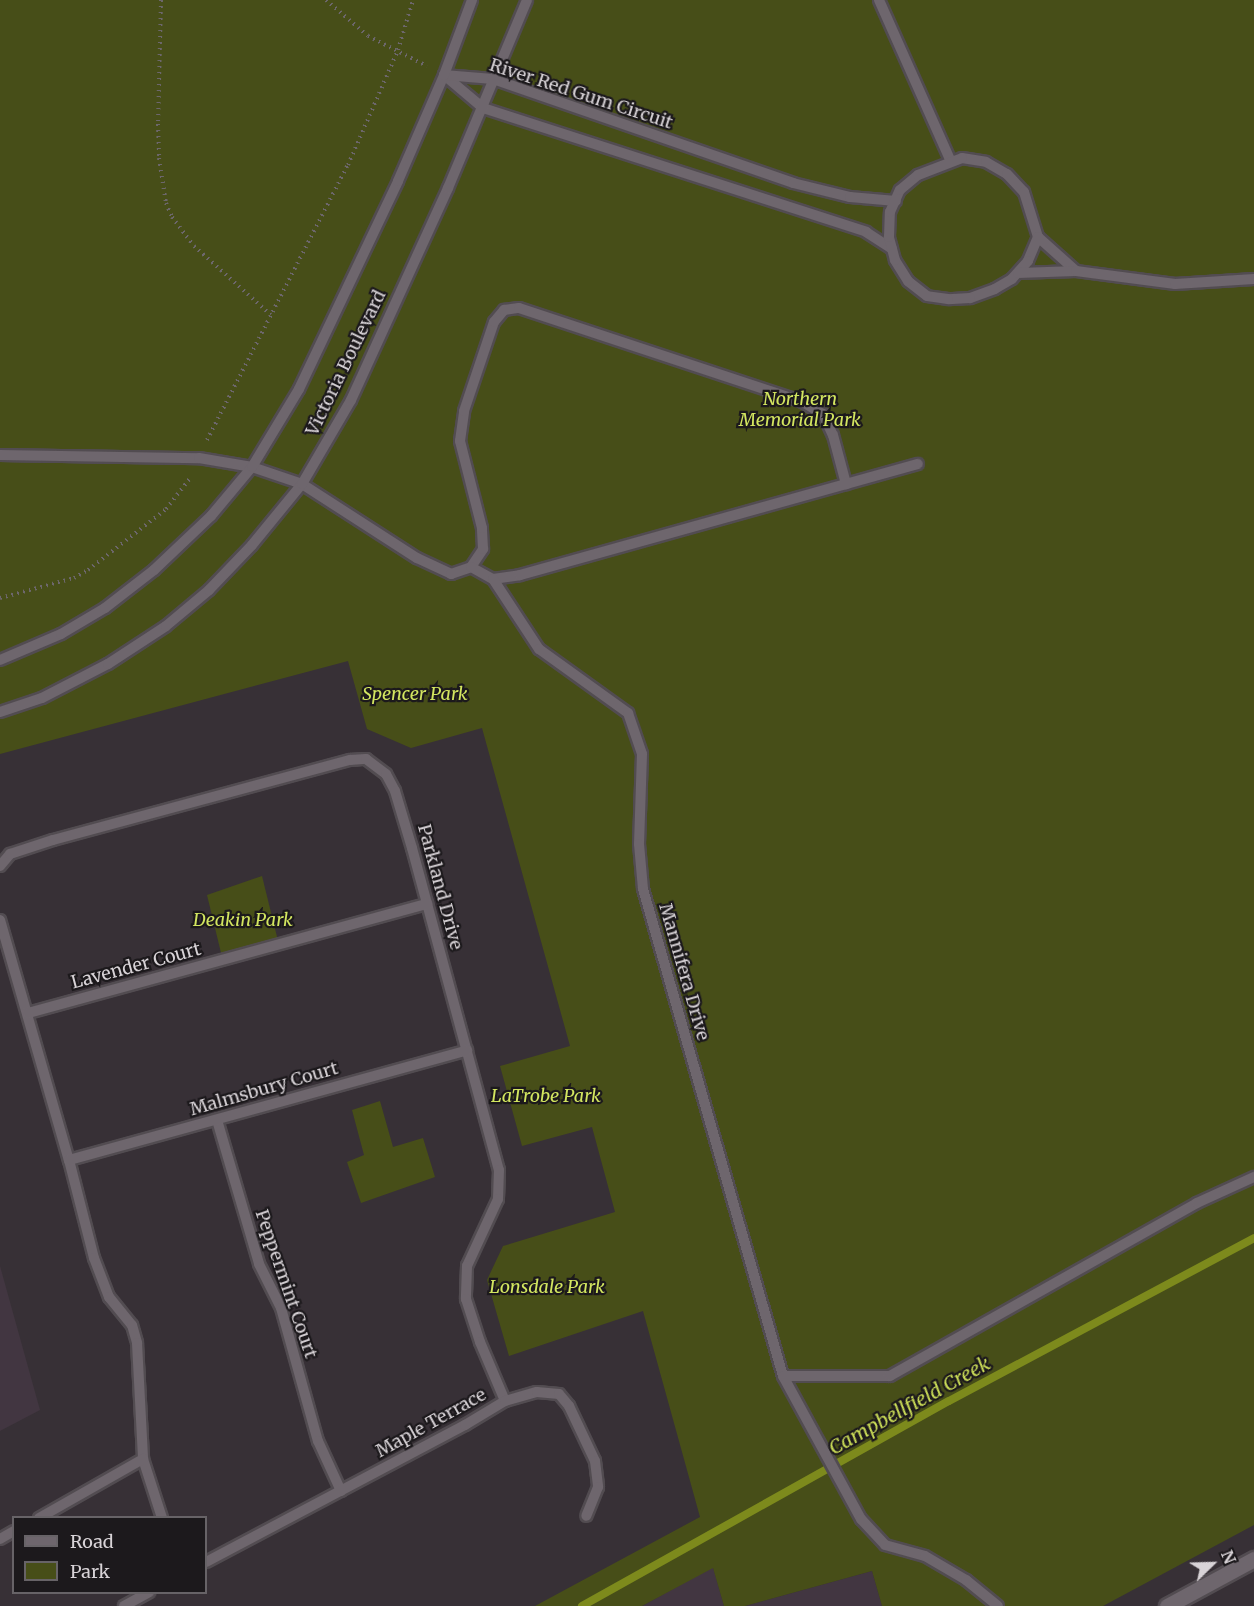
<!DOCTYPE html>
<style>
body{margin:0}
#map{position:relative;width:1254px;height:1606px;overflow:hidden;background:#373036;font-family:Merriweather,serif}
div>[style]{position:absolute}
.built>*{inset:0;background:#423641}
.green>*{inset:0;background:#474e18}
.stream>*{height:8px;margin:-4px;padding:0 4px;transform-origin:4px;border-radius:4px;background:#7d8a1c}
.path>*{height:4px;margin-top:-2px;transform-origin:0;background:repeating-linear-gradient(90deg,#6d676c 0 1.5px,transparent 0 6px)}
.roads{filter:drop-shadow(2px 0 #524c51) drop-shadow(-2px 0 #524c51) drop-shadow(0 2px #524c51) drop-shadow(0 -2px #524c51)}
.lane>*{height:10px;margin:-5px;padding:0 5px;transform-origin:5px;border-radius:5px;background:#6e666d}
.street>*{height:15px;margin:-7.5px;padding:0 7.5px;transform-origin:7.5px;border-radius:7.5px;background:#6e666d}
span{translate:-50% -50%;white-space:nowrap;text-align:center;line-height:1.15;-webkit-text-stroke:4.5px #1c191c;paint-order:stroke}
.street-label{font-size:18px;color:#d8d3d7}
.park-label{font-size:18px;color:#d3e660;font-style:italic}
.water-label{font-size:20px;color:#ccde58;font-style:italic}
.legend{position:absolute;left:12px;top:1516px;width:195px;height:78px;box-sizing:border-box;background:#1c191c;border:2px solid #676367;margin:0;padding:8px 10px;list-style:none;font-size:18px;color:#d8d3d7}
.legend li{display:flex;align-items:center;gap:12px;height:30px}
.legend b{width:30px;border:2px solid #676367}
.north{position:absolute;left:1182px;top:1534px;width:60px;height:60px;-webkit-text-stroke:4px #1c191c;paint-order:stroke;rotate:67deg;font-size:16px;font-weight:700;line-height:24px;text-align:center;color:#d8d3d7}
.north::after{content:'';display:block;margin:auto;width:21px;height:27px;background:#d8d3d7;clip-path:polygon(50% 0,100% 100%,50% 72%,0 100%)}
</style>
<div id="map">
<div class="built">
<div style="clip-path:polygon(0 1266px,40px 1410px,0 1431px)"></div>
<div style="clip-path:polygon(713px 1567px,724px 1606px,642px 1606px)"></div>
<div style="clip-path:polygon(872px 1571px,882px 1606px,745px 1606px)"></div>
</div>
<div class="green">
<div style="clip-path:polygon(0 0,1254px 0,1254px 1525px,1103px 1606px,882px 1606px,872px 1571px,745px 1606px,724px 1606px,713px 1568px,642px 1606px,535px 1606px,700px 1517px,643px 1311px,509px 1356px,487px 1280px,503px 1246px,615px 1212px,592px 1127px,522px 1146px,500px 1066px,570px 1046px,482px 728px,411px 748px,367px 729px,348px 661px,0 754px)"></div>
<div style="clip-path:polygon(262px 876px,279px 945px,223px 961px,207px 895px)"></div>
<div style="clip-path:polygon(380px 1101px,393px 1147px,423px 1138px,435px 1177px,361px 1203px,347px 1162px,364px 1155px,352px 1110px)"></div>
</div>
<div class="stream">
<div style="left:582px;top:1606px;width:420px;rotate:-29.2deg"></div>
<div style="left:949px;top:1401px;width:346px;rotate:-28.1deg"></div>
</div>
<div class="path">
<div style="left:161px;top:0;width:124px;rotate:91.4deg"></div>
<div style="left:158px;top:124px;width:34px;rotate:88deg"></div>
<div style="left:159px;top:158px;width:46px;rotate:81.2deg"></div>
<div style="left:166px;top:203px;width:15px;rotate:67deg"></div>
<div style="left:172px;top:217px;width:36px;rotate:53deg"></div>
<div style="left:194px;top:246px;width:103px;rotate:41.9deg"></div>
<div style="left:326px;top:0;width:55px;rotate:40.6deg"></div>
<div style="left:368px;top:36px;width:66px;rotate:27deg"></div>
<div style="left:207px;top:440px;width:309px;rotate:-62.9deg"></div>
<div style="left:348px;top:165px;width:125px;rotate:-66.5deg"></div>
<div style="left:398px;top:50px;width:52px;rotate:-73.3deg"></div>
<div style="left:0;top:598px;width:77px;rotate:-15.1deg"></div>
<div style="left:74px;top:578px;width:16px;rotate:-30deg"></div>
<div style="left:88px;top:570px;width:99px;rotate:-38deg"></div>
<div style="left:166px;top:509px;width:41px;rotate:-52deg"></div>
</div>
<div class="roads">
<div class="lane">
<div style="left:879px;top:0;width:177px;rotate:66deg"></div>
<div style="left:444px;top:75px;width:51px;rotate:40.2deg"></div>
<div style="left:483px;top:108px;width:403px;rotate:17.9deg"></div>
<div style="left:866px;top:232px;width:31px;rotate:33deg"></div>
<div style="left:444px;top:75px;width:49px;rotate:4.7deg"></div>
<div style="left:493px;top:79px;width:318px;rotate:19.1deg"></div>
<div style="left:793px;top:183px;width:59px;rotate:13.8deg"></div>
<div style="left:850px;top:197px;width:46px;rotate:5deg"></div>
<div style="left:962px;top:158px;width:24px;rotate:9deg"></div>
<div style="left:986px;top:162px;width:24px;rotate:30deg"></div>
<div style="left:1007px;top:174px;width:25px;rotate:47deg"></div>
<div style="left:1024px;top:192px;width:47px;rotate:72.7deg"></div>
<div style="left:1038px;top:237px;width:26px;rotate:113deg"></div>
<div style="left:1028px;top:261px;width:24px;rotate:132deg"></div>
<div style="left:1012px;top:279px;width:20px;rotate:150deg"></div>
<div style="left:995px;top:289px;width:27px;rotate:160deg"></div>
<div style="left:970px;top:298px;width:22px;rotate:177deg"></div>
<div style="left:948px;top:299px;width:21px;rotate:-172deg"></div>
<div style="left:927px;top:296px;width:24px;rotate:-142deg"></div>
<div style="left:908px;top:281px;width:25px;rotate:-122deg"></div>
<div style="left:895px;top:260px;width:24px;rotate:-105deg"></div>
<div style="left:889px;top:237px;width:25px;rotate:-88deg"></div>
<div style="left:890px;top:212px;width:24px;rotate:-66deg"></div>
<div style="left:900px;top:190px;width:23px;rotate:-40deg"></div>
<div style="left:918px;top:175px;width:47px;rotate:-21.1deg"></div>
<div style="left:1038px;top:237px;width:51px;rotate:41.8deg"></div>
<div style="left:1018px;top:273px;width:58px;rotate:-2deg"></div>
<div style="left:1076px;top:271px;width:100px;rotate:7.5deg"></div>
<div style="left:1175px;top:284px;width:79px;rotate:-3.6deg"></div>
<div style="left:0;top:455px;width:199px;rotate:0.9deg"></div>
<div style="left:199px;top:458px;width:54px;rotate:9.6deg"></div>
<div style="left:252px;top:467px;width:53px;rotate:18.8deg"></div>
<div style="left:302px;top:484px;width:137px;rotate:32.8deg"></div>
<div style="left:417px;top:558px;width:38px;rotate:25deg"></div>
<div style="left:451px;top:574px;width:21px;rotate:-19deg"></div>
<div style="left:471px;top:567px;width:22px;rotate:-56deg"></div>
<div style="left:483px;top:549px;width:21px;rotate:-93deg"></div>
<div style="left:482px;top:528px;width:90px;rotate:-104.2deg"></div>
<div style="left:460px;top:441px;width:30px;rotate:-82deg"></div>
<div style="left:464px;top:411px;width:94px;rotate:-71.4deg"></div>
<div style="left:494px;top:322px;width:16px;rotate:-50deg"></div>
<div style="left:504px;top:310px;width:15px;rotate:-8deg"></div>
<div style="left:519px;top:308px;width:297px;rotate:18.3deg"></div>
<div style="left:801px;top:401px;width:26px;rotate:31deg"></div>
<div style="left:823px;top:414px;width:23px;rotate:65deg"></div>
<div style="left:833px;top:435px;width:51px;rotate:75.1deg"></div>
<div style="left:471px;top:567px;width:25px;rotate:29deg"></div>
<div style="left:493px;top:579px;width:27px;rotate:-8deg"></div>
<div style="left:520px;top:575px;width:413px;rotate:-15.6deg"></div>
<div style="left:493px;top:579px;width:84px;rotate:56.7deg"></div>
<div style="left:539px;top:649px;width:110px;rotate:35.7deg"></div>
<div style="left:628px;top:713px;width:43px;rotate:71.1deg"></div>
<div style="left:642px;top:754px;width:90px;rotate:91.9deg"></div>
<div style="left:639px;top:844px;width:45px;rotate:84.9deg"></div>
<div style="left:643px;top:889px;width:507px;rotate:73.96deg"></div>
<div style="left:783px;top:1376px;width:163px;rotate:61.4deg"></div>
<div style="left:861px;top:1519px;width:35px;rotate:47deg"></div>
<div style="left:885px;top:1545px;width:41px;rotate:15.4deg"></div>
<div style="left:925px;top:1556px;width:48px;rotate:30.3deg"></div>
<div style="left:966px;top:1580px;width:41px;rotate:39.1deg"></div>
<div style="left:0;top:660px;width:66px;rotate:-23.1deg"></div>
<div style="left:61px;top:634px;width:51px;rotate:-30.6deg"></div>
<div style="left:105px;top:608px;width:62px;rotate:-37.8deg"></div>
<div style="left:154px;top:570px;width:79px;rotate:-43.5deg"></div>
<div style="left:211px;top:516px;width:64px;rotate:-50.1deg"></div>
<div style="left:252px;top:467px;width:91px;rotate:-58.9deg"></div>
<div style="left:299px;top:389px;width:230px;rotate:-64.5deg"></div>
<div style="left:398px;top:181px;width:116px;rotate:-66.5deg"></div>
<div style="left:444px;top:75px;width:80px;rotate:-69.5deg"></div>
<div style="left:0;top:712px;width:44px;rotate:-18.4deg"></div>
<div style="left:42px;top:698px;width:74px;rotate:-27.3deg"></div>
<div style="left:108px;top:664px;width:69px;rotate:-33.2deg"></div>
<div style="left:166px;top:626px;width:56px;rotate:-39.9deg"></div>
<div style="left:209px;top:590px;width:62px;rotate:-46.3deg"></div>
<div style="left:252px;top:545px;width:79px;rotate:-50.7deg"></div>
<div style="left:302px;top:484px;width:97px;rotate:-59.7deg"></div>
<div style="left:351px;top:400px;width:233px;rotate:-65.4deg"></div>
<div style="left:448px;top:188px;width:204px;rotate:-67.2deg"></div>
<div style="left:0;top:866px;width:16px;rotate:-50deg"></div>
<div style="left:10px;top:854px;width:45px;rotate:-18deg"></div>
<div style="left:53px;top:840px;width:308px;rotate:-15.1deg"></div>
<div style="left:350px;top:760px;width:16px;rotate:-4deg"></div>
<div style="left:366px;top:759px;width:25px;rotate:37deg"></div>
<div style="left:386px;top:774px;width:19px;rotate:62deg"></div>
<div style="left:395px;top:791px;width:59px;rotate:73.4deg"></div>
<div style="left:412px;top:848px;width:334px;rotate:74.9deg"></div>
<div style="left:499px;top:1170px;width:29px;rotate:92deg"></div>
<div style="left:498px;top:1199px;width:74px;rotate:114.8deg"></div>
<div style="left:467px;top:1266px;width:33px;rotate:92deg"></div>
<div style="left:466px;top:1299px;width:45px;rotate:72deg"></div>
<div style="left:480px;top:1342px;width:64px;rotate:67deg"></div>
<div style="left:0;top:920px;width:250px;rotate:74deg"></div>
<div style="left:69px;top:1160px;width:101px;rotate:75.7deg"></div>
<div style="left:94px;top:1258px;width:42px;rotate:69deg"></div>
<div style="left:109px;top:1297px;width:36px;rotate:51deg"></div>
<div style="left:132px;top:1325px;width:19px;rotate:74deg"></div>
<div style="left:137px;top:1343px;width:116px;rotate:87deg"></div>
<div style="left:143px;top:1459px;width:62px;rotate:72.1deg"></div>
<div style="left:28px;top:1013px;width:414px;rotate:-15.3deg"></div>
<div style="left:217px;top:1120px;width:150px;rotate:73.7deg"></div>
<div style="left:259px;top:1264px;width:49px;rotate:63.4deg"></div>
<div style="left:281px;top:1308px;width:138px;rotate:74.5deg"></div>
<div style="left:318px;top:1441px;width:55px;rotate:65.3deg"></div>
<div style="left:69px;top:1160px;width:413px;rotate:-15.4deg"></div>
<div style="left:783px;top:1376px;width:107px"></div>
<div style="left:890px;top:1376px;width:352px;rotate:-29.4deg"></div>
<div style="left:1197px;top:1203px;width:63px;rotate:-24.5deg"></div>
<div style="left:39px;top:1518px;width:120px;rotate:-29.6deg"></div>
<div style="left:0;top:1539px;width:16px;rotate:-30deg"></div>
<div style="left:206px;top:1562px;width:293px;rotate:-27.9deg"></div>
<div style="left:465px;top:1425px;width:47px;rotate:-31deg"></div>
<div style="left:505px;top:1401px;width:33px;rotate:-16deg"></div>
<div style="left:537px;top:1392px;width:22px;rotate:5deg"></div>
<div style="left:559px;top:1394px;width:16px;rotate:50deg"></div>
<div style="left:569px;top:1406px;width:61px;rotate:64.7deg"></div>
<div style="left:595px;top:1461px;width:26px;rotate:83deg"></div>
<div style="left:598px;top:1487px;width:31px;rotate:112deg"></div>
<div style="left:124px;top:1606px;width:29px;rotate:-29deg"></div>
</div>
<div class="street">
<div style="left:1167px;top:1606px;width:99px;rotate:-28.4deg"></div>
</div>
</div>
<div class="street-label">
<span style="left:581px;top:94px;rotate:18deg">River Red Gum Circuit</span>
<span style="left:346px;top:363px;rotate:-64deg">Victoria Boulevard</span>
<span style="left:440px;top:887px;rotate:75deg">Parkland Drive</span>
<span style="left:136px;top:966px;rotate:-15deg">Lavender Court</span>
<span style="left:684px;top:972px;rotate:74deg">Mannifera Drive</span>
<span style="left:264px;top:1089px;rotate:-16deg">Malmsbury Court</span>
<span style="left:286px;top:1284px;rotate:71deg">Peppermint Court</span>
<span style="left:431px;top:1423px;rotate:-29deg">Maple Terrace</span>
</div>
<div class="park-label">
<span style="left:800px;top:410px">Northern<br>Memorial Park</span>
<span style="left:415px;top:694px">Spencer Park</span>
<span style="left:243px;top:920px">Deakin Park</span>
<span style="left:546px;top:1096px">LaTrobe Park</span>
<span style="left:547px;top:1287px">Lonsdale Park</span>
</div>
<div class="water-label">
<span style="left:909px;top:1405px;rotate:-29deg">Campbellfield Creek</span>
</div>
<ul class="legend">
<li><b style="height:8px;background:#6e666d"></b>Road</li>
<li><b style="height:16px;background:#474e18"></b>Park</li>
</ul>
<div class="north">N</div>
</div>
